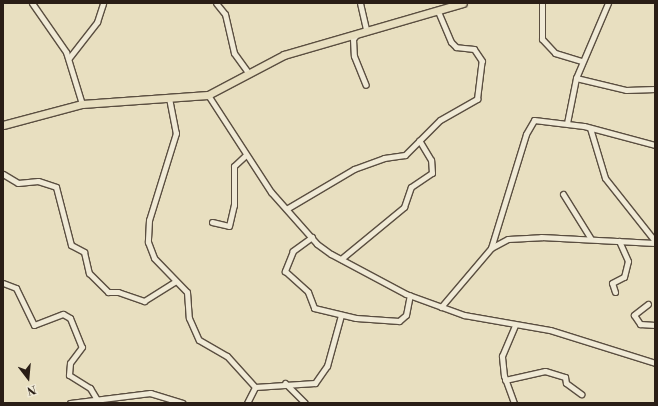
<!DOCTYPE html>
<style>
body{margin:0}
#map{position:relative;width:658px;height:406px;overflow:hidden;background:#e8dfc0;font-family:"Libre Bodoni",serif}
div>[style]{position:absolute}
.roads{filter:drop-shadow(1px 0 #5a4e40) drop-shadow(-1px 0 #5a4e40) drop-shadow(0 1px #5a4e40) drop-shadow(0 -1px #5a4e40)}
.minor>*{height:5px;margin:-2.5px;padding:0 2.5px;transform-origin:2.5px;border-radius:2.5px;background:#f0ead6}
.major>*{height:7px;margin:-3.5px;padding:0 3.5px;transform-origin:3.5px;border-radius:3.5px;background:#e8dfc0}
span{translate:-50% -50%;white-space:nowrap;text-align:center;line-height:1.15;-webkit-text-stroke:3.5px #f0ead6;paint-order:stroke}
.frame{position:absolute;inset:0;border:4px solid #2a1e16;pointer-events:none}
.north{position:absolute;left:8px;top:358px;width:40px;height:40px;-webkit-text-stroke:3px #f0ead6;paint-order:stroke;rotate:164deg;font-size:11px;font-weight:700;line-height:16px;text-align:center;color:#2a1e16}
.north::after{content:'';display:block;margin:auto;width:14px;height:18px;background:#2a1e16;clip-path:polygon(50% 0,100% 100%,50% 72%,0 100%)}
</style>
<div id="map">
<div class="roads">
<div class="minor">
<div style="left:32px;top:3px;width:60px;rotate:55.2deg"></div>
<div style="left:66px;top:52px;width:54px;rotate:72.9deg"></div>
<div style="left:216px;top:3px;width:14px;rotate:51deg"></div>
<div style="left:225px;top:14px;width:40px;rotate:77deg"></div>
<div style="left:234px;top:53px;width:24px;rotate:54deg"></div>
<div style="left:360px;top:3px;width:26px;rotate:77deg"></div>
<div style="left:542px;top:3px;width:36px;rotate:90deg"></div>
<div style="left:542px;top:39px;width:19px;rotate:47deg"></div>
<div style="left:555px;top:53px;width:28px;rotate:17deg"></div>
<div style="left:357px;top:34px;width:6px;rotate:129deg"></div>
<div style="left:353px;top:39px;width:17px;rotate:87deg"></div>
<div style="left:354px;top:56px;width:31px;rotate:68deg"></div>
<div style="left:69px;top:58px;width:46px;rotate:-52.1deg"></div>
<div style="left:97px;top:22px;width:20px;rotate:-72deg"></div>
<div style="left:576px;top:78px;width:82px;rotate:-66.9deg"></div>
<div style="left:208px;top:95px;width:116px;rotate:57deg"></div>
<div style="left:271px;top:192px;width:69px;rotate:48.5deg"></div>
<div style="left:317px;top:244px;width:17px;rotate:36deg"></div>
<div style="left:331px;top:254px;width:85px;rotate:28.1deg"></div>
<div style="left:406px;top:294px;width:62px;rotate:19.9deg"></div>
<div style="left:464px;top:315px;width:87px;rotate:9.9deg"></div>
<div style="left:550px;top:330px;width:110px;rotate:17.4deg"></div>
<div style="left:169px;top:98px;width:36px;rotate:79deg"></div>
<div style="left:176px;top:133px;width:91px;rotate:107.2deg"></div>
<div style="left:149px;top:220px;width:22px;rotate:93deg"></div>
<div style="left:148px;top:242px;width:17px;rotate:69deg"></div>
<div style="left:154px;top:258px;width:47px;rotate:45.9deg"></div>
<div style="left:187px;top:292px;width:26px;rotate:86deg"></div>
<div style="left:189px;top:318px;width:24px;rotate:66deg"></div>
<div style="left:199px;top:340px;width:32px;rotate:30deg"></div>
<div style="left:227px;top:356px;width:42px;rotate:47.9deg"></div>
<div style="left:567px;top:123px;width:46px;rotate:-78.7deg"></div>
<div style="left:576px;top:78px;width:51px;rotate:13.5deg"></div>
<div style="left:626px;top:90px;width:29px;rotate:-2deg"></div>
<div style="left:590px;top:128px;width:52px;rotate:73.3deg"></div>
<div style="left:605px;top:178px;width:80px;rotate:51.6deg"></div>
<div style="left:3px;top:174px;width:17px;rotate:31deg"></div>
<div style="left:18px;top:183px;width:20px;rotate:-6deg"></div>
<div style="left:38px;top:181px;width:19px;rotate:18deg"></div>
<div style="left:56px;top:187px;width:60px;rotate:75.5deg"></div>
<div style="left:71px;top:245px;width:15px;rotate:28deg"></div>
<div style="left:84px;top:252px;width:22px;rotate:77deg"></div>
<div style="left:89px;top:273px;width:27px;rotate:45deg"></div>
<div style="left:108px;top:292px;width:10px"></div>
<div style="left:118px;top:292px;width:28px;rotate:19deg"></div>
<div style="left:144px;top:301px;width:36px;rotate:-32deg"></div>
<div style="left:563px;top:194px;width:53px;rotate:58.1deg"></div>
<div style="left:288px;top:208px;width:77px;rotate:-30.6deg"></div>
<div style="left:354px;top:169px;width:32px;rotate:-20deg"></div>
<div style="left:384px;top:158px;width:21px;rotate:-8deg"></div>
<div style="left:405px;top:155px;width:49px;rotate:-45deg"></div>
<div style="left:440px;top:120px;width:43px;rotate:-29.6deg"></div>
<div style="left:477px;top:99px;width:38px;rotate:-83deg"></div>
<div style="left:482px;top:61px;width:14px;rotate:-124deg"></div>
<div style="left:474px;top:49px;width:18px;rotate:-174deg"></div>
<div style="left:456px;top:47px;width:7px;rotate:-135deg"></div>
<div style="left:451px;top:42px;width:33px;rotate:-113deg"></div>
<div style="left:212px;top:222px;width:17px;rotate:13deg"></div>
<div style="left:229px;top:226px;width:22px;rotate:-77deg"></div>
<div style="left:234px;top:205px;width:39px;rotate:-90deg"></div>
<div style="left:234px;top:166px;width:16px;rotate:-43deg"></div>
<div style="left:312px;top:237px;width:24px;rotate:144deg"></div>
<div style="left:293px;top:251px;width:22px;rotate:112deg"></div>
<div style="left:285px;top:271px;width:31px;rotate:42deg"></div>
<div style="left:308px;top:292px;width:17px;rotate:69deg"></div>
<div style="left:314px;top:308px;width:43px;rotate:13.4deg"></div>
<div style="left:356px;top:318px;width:43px;rotate:4deg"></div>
<div style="left:399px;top:321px;width:9px;rotate:-41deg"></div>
<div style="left:406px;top:315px;width:20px;rotate:-79deg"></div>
<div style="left:491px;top:248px;width:19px;rotate:-28deg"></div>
<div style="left:508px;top:239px;width:33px;rotate:-3deg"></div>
<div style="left:541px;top:237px;width:114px;rotate:3deg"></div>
<div style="left:341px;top:259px;width:82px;rotate:-39.5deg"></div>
<div style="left:404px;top:207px;width:21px;rotate:-71deg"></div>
<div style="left:411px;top:187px;width:25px;rotate:-34deg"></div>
<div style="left:432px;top:173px;width:13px;rotate:-94deg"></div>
<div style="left:431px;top:160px;width:23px;rotate:-121deg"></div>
<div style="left:3px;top:283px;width:14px;rotate:21deg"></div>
<div style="left:16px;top:288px;width:41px;rotate:64.1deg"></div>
<div style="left:34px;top:325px;width:31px;rotate:-21deg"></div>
<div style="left:63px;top:314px;width:8px;rotate:30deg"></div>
<div style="left:70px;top:318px;width:31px;rotate:68deg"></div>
<div style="left:82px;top:347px;width:20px;rotate:127deg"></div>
<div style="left:70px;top:363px;width:12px;rotate:95deg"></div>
<div style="left:69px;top:375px;width:25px;rotate:32deg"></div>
<div style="left:90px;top:388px;width:17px;rotate:59deg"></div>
<div style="left:615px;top:292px;width:9px;rotate:-108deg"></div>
<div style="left:612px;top:283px;width:13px;rotate:-27deg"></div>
<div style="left:624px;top:277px;width:16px;rotate:-76deg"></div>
<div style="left:628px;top:261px;width:22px;rotate:-114deg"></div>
<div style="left:648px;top:304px;width:18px;rotate:142deg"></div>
<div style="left:634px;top:315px;width:11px;rotate:56deg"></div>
<div style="left:640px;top:324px;width:15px;rotate:4deg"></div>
<div style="left:441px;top:307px;width:77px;rotate:-49.7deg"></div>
<div style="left:491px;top:248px;width:119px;rotate:-72.9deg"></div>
<div style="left:526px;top:134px;width:16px;rotate:-60deg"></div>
<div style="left:534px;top:120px;width:50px;rotate:6.8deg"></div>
<div style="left:584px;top:126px;width:73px;rotate:15deg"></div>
<div style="left:505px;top:380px;width:41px;rotate:-12.7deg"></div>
<div style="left:545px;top:371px;width:21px;rotate:17deg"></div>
<div style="left:565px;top:377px;width:6px;rotate:81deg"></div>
<div style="left:566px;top:383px;width:19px;rotate:36deg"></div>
<div style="left:285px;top:383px;width:28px;rotate:45deg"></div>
<div style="left:255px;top:387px;width:60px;rotate:-3.8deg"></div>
<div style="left:315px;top:383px;width:21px;rotate:-55deg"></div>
<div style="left:327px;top:366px;width:53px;rotate:-74.6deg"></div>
<div style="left:70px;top:403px;width:81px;rotate:-7.1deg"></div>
<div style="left:150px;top:393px;width:34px;rotate:17deg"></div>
<div style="left:247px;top:403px;width:18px;rotate:-63deg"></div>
<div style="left:514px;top:403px;width:29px;rotate:-110deg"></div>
<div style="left:504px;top:376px;width:20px;rotate:-96deg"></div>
<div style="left:502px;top:356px;width:33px;rotate:-67deg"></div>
</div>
<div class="major">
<div style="left:3px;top:125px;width:82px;rotate:-14.9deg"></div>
<div style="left:82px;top:104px;width:126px;rotate:-4.1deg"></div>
<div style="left:208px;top:95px;width:86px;rotate:-27.8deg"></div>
<div style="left:284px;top:55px;width:186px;rotate:-16.2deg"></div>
</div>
</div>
<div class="frame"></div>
<div class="north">N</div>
</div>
